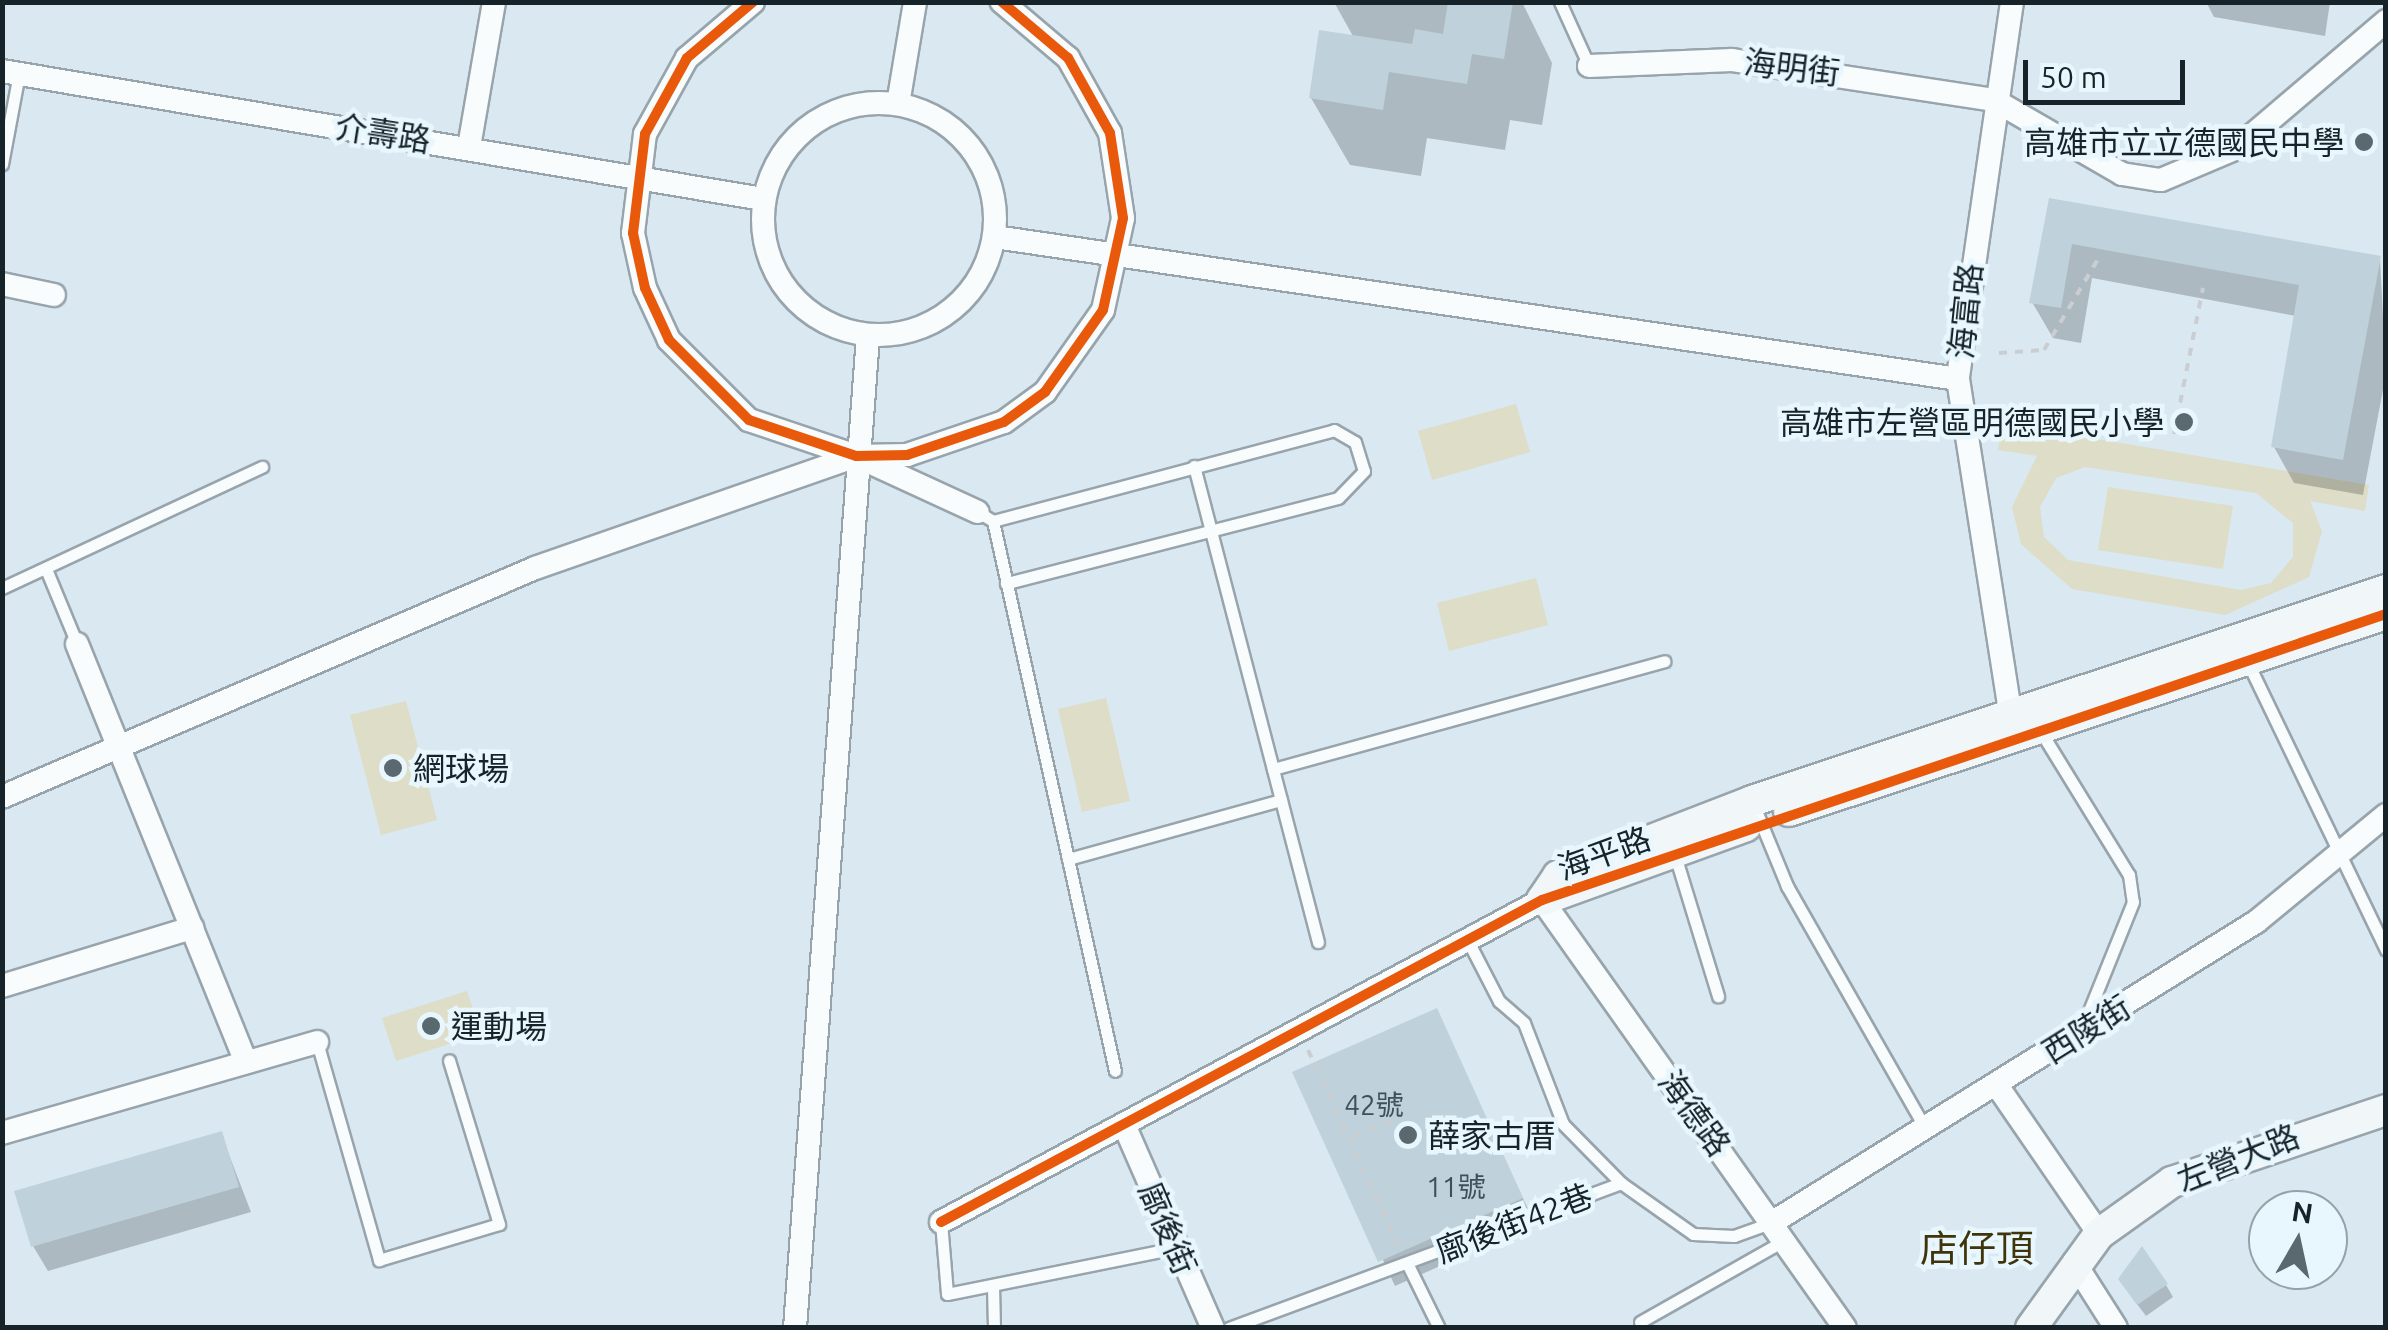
<!DOCTYPE html>
<meta charset="utf-8">
<style>
body{margin:0}
#map{position:relative;width:2388px;height:1330px;overflow:hidden;background:#d9e8f1;font-family:Ubuntu,"Noto Sans TC",sans-serif}
div>[style]{position:absolute}
.green>*{inset:0;background:#ddddc8}
.shadow>*{inset:0;background:#0003}
.building>*{inset:0;background:#bfd2dc}
.path>*{height:4px;margin-top:-2px;transform-origin:0;background:repeating-linear-gradient(90deg,#caced1 0 8px,transparent 0 16px)}
.roads{filter:drop-shadow(2px 0 #98a4ac) drop-shadow(-2px 0 #98a4ac) drop-shadow(0 2px #98a4ac) drop-shadow(0 -2px #98a4ac)}
.lane>*{height:11px;margin:-5.5px;padding:0 5.5px;transform-origin:5.5px;border-radius:5.5px;background:#f9fcfd}
.street>*{height:22px;margin:-11px;padding:0 11px;transform-origin:11px;border-radius:11px;background:#f9fcfd}
.street>.ring{margin:-11px;padding:0;box-sizing:content-box;background:none;border:22px solid #f9fcfd;border-radius:50%}
.secondary>*{height:30px;margin:-15px;padding:0 15px;transform-origin:15px;border-radius:15px;background:#f1f6f9}
.cycleway>*{height:10px;margin:-5px;padding:0 5px;transform-origin:5px;border-radius:5px;background:#e8590c}
.dots>*{width:28px;height:28px;translate:-50% -50%;box-sizing:border-box;border:5px solid #e8f7fe;border-radius:50%}
span{translate:-50% -50%;white-space:nowrap;text-align:center;line-height:1.15;-webkit-text-stroke:9px #e8f7fe;paint-order:stroke}
.number-label{font-size:28px;color:#405056}
.number-label span{-webkit-text-stroke-width:0}
.street-label{font-size:32px;color:#16242a}
.poi-label{font-size:32px;color:#16242a}
.right{translate:-100% -50%;text-align:right}
.left{translate:0 -50%;text-align:left}
.quarter-label{font-size:38px;color:#3f340a}
.frame{position:absolute;inset:0;border:5px solid #16242a;pointer-events:none}
.north{position:absolute;left:2248px;top:1190px;width:100px;height:100px;box-sizing:border-box;background:#e8f7fe;border:2px solid #94a3a9;border-radius:50%;rotate:9deg;font-size:28px;font-weight:700;line-height:40px;text-align:center;color:#16242a}
.north::after{content:'';display:block;margin:auto;width:35px;height:45px;background:#5a6970;clip-path:polygon(50% 0,100% 100%,50% 72%,0 100%)}
.scale{position:absolute;left:2023px;top:60px;width:162px;height:45px;box-sizing:border-box;border:5px solid #16242a;border-top:0;padding-left:12px;font-size:30px;line-height:35px;white-space:nowrap;color:#16242a;-webkit-text-stroke:8px #e8f7fe;paint-order:stroke}
</style>
<div id="map">
<div class="green">
<div style="clip-path:polygon(1516px 404px,1530px 452px,1432px 480px,1418px 431px)"></div>
<div style="clip-path:polygon(evenodd,2003px 423px,2369px 485px,2365px 511px,2310px 501px,2322px 531px,2309px 577px,2225px 615px,2072px 589px,2021px 544px,2012px 507px,2037px 456px,1998px 450px,2003px 423px,2085px 467px,2256px 493px,2293px 523px,2293px 557px,2271px 583px,2241px 590px,2068px 560px,2044px 537px,2040px 507px,2056px 478px,2085px 467px)"></div>
<div style="clip-path:polygon(2108px 487px,2233px 506px,2223px 569px,2098px 550px)"></div>
<div style="clip-path:polygon(1536px 578px,1548px 625px,1449px 651px,1437px 603px)"></div>
<div style="clip-path:polygon(1106px 698px,1130px 801px,1082px 812px,1058px 709px)"></div>
<div style="clip-path:polygon(406px 701px,437px 820px,381px 835px,350px 715px)"></div>
<div style="clip-path:polygon(467px 991px,481px 1034px,396px 1061px,382px 1018px)"></div>
</div>
<div class="shadow">
<div style="clip-path:polygon(1334px 2px,1522px 2px,1552px 63px,1542px 125px,1510px 120px,1505px 150px,1427px 138px,1421px 176px,1350px 165px,1311px 98px,1354px 38px)"></div>
<div style="clip-path:polygon(2206px 2px,2330px 2px,2325px 36px,2214px 17px)"></div>
<div style="clip-path:polygon(2051px 201px,2380px 259px,2386px 374px,2363px 495px,2294px 483px,2274px 447px,2296px 316px,2092px 278px,2081px 343px,2053px 338px,2032px 302px)"></div>
<div style="clip-path:polygon(1436px 1011px,1535px 1224px,1395px 1286px,1296px 1073px)"></div>
<div style="clip-path:polygon(221px 1134px,251px 1212px,48px 1271px,33px 1246px)"></div>
<div style="clip-path:polygon(2166px 1285px,2173px 1297px,2146px 1316px,2128px 1292px)"></div>
</div>
<div class="building">
<div style="clip-path:polygon(1448px 2px,1513px 2px,1504px 59px,1472px 54px,1467px 84px,1389px 72px,1383px 110px,1309px 98px,1319px 30px,1412px 44px,1415px 29px,1443px 34px)"></div>
<div style="clip-path:polygon(2049px 198px,2381px 256px,2343px 460px,2271px 447px,2299px 285px,2072px 244px,2061px 308px,2029px 303px)"></div>
<div style="clip-path:polygon(1437px 1008px,1523px 1198px,1378px 1262px,1292px 1072px)"></div>
<div style="clip-path:polygon(222px 1131px,239px 1187px,31px 1247px,14px 1191px)"></div>
<div style="clip-path:polygon(2142px 1246px,2168px 1284px,2137px 1305px,2118px 1279px)"></div>
</div>
<div class="path">
<div style="left:1999px;top:353px;width:45px;rotate:-3.8deg"></div>
<div style="left:2044px;top:350px;width:106px;rotate:-59.3deg"></div>
<div style="left:2174px;top:434px;width:149px;rotate:-78.8deg"></div>
<div style="left:1308px;top:1050px;width:221px;rotate:65.1deg"></div>
<div style="left:1354px;top:1136px;width:43px;rotate:-23.6deg"></div>
</div>
<div class="roads">
<div class="lane">
<div style="left:1560px;top:2px;width:70px;rotate:65.6deg"></div>
<div style="left:2px;top:164px;width:93px;rotate:-79.4deg"></div>
<div style="left:1194px;top:466px;width:492px;rotate:75.4deg"></div>
<div style="left:978px;top:512px;width:17px;rotate:31deg"></div>
<div style="left:993px;top:521px;width:353px;rotate:-14.9deg"></div>
<div style="left:1334px;top:430px;width:24px;rotate:30deg"></div>
<div style="left:1355px;top:442px;width:30px;rotate:73deg"></div>
<div style="left:1364px;top:471px;width:37px;rotate:134deg"></div>
<div style="left:1338px;top:498px;width:343px;rotate:165.6deg"></div>
<div style="left:993px;top:521px;width:563px;rotate:77.49deg"></div>
<div style="left:46px;top:569px;width:81px;rotate:67.5deg"></div>
<div style="left:2px;top:588px;width:287px;rotate:-25deg"></div>
<div style="left:2248px;top:663px;width:318px;rotate:64.3deg"></div>
<div style="left:2041px;top:732px;width:168px;rotate:58.4deg"></div>
<div style="left:2129px;top:875px;width:27px;rotate:82deg"></div>
<div style="left:2133px;top:902px;width:136px;rotate:112deg"></div>
<div style="left:1273px;top:769px;width:406px;rotate:-15.4deg"></div>
<div style="left:1752px;top:801px;width:92px;rotate:67.6deg"></div>
<div style="left:1787px;top:886px;width:279px;rotate:60.3deg"></div>
<div style="left:1674px;top:852px;width:151px;rotate:73deg"></div>
<div style="left:1068px;top:859px;width:221px;rotate:-15.5deg"></div>
<div style="left:1467px;top:939px;width:70px;rotate:62.7deg"></div>
<div style="left:1499px;top:1001px;width:33px;rotate:41deg"></div>
<div style="left:1524px;top:1023px;width:108px;rotate:68.9deg"></div>
<div style="left:1563px;top:1124px;width:83px;rotate:45.5deg"></div>
<div style="left:1621px;top:1183px;width:88px;rotate:35.3deg"></div>
<div style="left:1693px;top:1234px;width:41px;rotate:2.8deg"></div>
<div style="left:1734px;top:1236px;width:41px;rotate:-19.7deg"></div>
<div style="left:317px;top:1042px;width:227px;rotate:74.1deg"></div>
<div style="left:379px;top:1260px;width:125px;rotate:-16.7deg"></div>
<div style="left:499px;top:1224px;width:171px;rotate:-107deg"></div>
<div style="left:941px;top:1222px;width:72px;rotate:85.2deg"></div>
<div style="left:947px;top:1294px;width:234px;rotate:-11.4deg"></div>
<div style="left:1407px;top:1263px;width:72px;rotate:63.8deg"></div>
<div style="left:993px;top:1286px;width:42px;rotate:88.6deg"></div>
<div style="left:1640px;top:1322px;width:167px;rotate:-29.5deg"></div>
<div style="left:1229px;top:1328px;width:418px;rotate:-20.3deg"></div>
</div>
<div class="street">
<div style="left:753px;top:2px;width:87px;rotate:139.7deg"></div>
<div style="left:687px;top:58px;width:87px;rotate:118.9deg"></div>
<div style="left:645px;top:134px;width:100px;rotate:96.9deg"></div>
<div style="left:633px;top:233px;width:56px;rotate:77.7deg"></div>
<div style="left:645px;top:288px;width:57px;rotate:65.2deg"></div>
<div style="left:669px;top:340px;width:113px;rotate:45deg"></div>
<div style="left:749px;top:420px;width:113px;rotate:18.6deg"></div>
<div style="left:856px;top:456px;width:51px;rotate:-1.1deg"></div>
<div style="left:907px;top:455px;width:102px;rotate:-18.8deg"></div>
<div style="left:1004px;top:422px;width:51px;rotate:-36.2deg"></div>
<div style="left:1045px;top:392px;width:100px;rotate:-54.7deg"></div>
<div style="left:1103px;top:310px;width:94px;rotate:-77.7deg"></div>
<div style="left:1123px;top:218px;width:86px;rotate:-98.7deg"></div>
<div style="left:1110px;top:133px;width:86px;rotate:-119.2deg"></div>
<div style="left:1068px;top:58px;width:87px;rotate:-139.7deg"></div>
<div style="left:2012px;top:2px;width:381px;rotate:98.2deg"></div>
<div style="left:1958px;top:379px;width:354px;rotate:81.1deg"></div>
<div style="left:1589px;top:66px;width:143px;rotate:-2.4deg"></div>
<div style="left:1732px;top:60px;width:265px;rotate:8.7deg"></div>
<div style="left:1994px;top:100px;width:148px;rotate:30deg"></div>
<div style="left:2122px;top:174px;width:39px;rotate:9deg"></div>
<div style="left:2161px;top:180px;width:82px;rotate:-22.8deg"></div>
<div style="left:2237px;top:148px;width:196px;rotate:-40.4deg"></div>
<div style="left:2px;top:71px;width:772px;rotate:9.55deg"></div>
<div class="ring" style="left:763px;top:103px;width:210px;height:210px"></div>
<div style="left:898px;top:104px;width:103px;rotate:-80.5deg"></div>
<div style="left:469px;top:147px;width:147px;rotate:-80.2deg"></div>
<div style="left:995px;top:237px;width:973px;rotate:8.39deg"></div>
<div style="left:2px;top:284px;width:53px;rotate:11.9deg"></div>
<div style="left:77px;top:644px;width:451px;rotate:68deg"></div>
<div style="left:2px;top:797px;width:580px;rotate:-23.25deg"></div>
<div style="left:535px;top:568px;width:340px;rotate:-19.2deg"></div>
<div style="left:856px;top:456px;width:134px;rotate:24.7deg"></div>
<div style="left:2px;top:986px;width:199px;rotate:-17deg"></div>
<div style="left:1996px;top:1084px;width:182px;rotate:55.5deg"></div>
<div style="left:1125px;top:1127px;width:219px;rotate:66.4deg"></div>
<div style="left:2px;top:1133px;width:328px;rotate:-16.1deg"></div>
<div style="left:941px;top:1222px;width:682px;rotate:-28.18deg"></div>
<div style="left:1542px;top:900px;width:524px;rotate:54.7deg"></div>
<div style="left:1773px;top:1222px;width:569px;rotate:-31.85deg"></div>
<div style="left:2256px;top:922px;width:168px;rotate:-39.5deg"></div>
<div style="left:2074px;top:1262px;width:78px;rotate:57.5deg"></div>
<div style="left:795px;top:1328px;width:995px;rotate:-85.79deg"></div>
</div>
<div class="secondary">
<div style="left:1789px;top:811px;width:629px;rotate:-18.26deg"></div>
<div style="left:1542px;top:900px;width:29px;rotate:-56deg"></div>
<div style="left:1558px;top:876px;width:208px;rotate:-21.1deg"></div>
<div style="left:1752px;top:801px;width:668px;rotate:-18.41deg"></div>
<div style="left:1542px;top:900px;width:217px;rotate:-19.9deg"></div>
<div style="left:2031px;top:1328px;width:116px;rotate:-54.1deg"></div>
<div style="left:2099px;top:1234px;width:90px;rotate:-35.5deg"></div>
<div style="left:2172px;top:1182px;width:226px;rotate:-18.6deg"></div>
</div>
</div>
<div class="cycleway">
<div style="left:753px;top:2px;width:87px;rotate:139.7deg"></div>
<div style="left:687px;top:58px;width:87px;rotate:118.9deg"></div>
<div style="left:645px;top:134px;width:100px;rotate:96.9deg"></div>
<div style="left:633px;top:233px;width:56px;rotate:77.7deg"></div>
<div style="left:645px;top:288px;width:57px;rotate:65.2deg"></div>
<div style="left:669px;top:340px;width:113px;rotate:45deg"></div>
<div style="left:749px;top:420px;width:113px;rotate:18.6deg"></div>
<div style="left:856px;top:456px;width:51px;rotate:-1.1deg"></div>
<div style="left:907px;top:455px;width:102px;rotate:-18.8deg"></div>
<div style="left:1004px;top:422px;width:51px;rotate:-36.2deg"></div>
<div style="left:1045px;top:392px;width:100px;rotate:-54.7deg"></div>
<div style="left:1103px;top:310px;width:94px;rotate:-77.7deg"></div>
<div style="left:1123px;top:218px;width:86px;rotate:-98.7deg"></div>
<div style="left:1110px;top:133px;width:86px;rotate:-119.2deg"></div>
<div style="left:1068px;top:58px;width:87px;rotate:-139.7deg"></div>
<div style="left:941px;top:1222px;width:682px;rotate:-28.18deg"></div>
<div style="left:1542px;top:900px;width:891px;rotate:-18.72deg"></div>
</div>
<div class="dots">
<div style="left:2364px;top:142px;background:#5a6970"></div>
<div style="left:2184px;top:422px;background:#5a6970"></div>
<div style="left:393px;top:768px;background:#5a6970"></div>
<div style="left:431px;top:1026px;background:#5a6970"></div>
<div style="left:1408px;top:1135px;background:#5a6970"></div>
</div>
<div class="number-label">
<span style="left:1374px;top:1105px">42號</span>
<span style="left:1456px;top:1187px">11號</span>
</div>
<div class="street-label">
<span style="left:1792px;top:67px;rotate:7deg">海明街</span>
<span style="left:383px;top:133px;rotate:9deg">介壽路</span>
<span style="left:1965px;top:311px;rotate:-84deg">海富路</span>
<span style="left:1604px;top:853px;rotate:-20deg">海平路</span>
<span style="left:2086px;top:1029px;rotate:-32deg">西陵街</span>
<span style="left:1695px;top:1113px;rotate:54deg">海德路</span>
<span style="left:2238px;top:1158px;rotate:-22deg">左營大路</span>
<span style="left:1514px;top:1223px;rotate:-21deg">廍後街42巷</span>
<span style="left:1168px;top:1228px;rotate:67deg">廍後街</span>
</div>
<div class="poi-label">
<span class="right" style="left:2344px;top:142px">高雄市立立德國民中學</span>
<span class="right" style="left:2164px;top:422px">高雄市左營區明德國民小學</span>
<span class="left" style="left:413px;top:768px">網球場</span>
<span class="left" style="left:451px;top:1026px">運動場</span>
<span class="left" style="left:1428px;top:1135px">薛家古厝</span>
</div>
<div class="quarter-label">
<span style="left:1977px;top:1249px">店仔頂</span>
</div>
<div class="frame"></div>
<div class="north">N</div>
<div class="scale">50 m</div>
</div>
